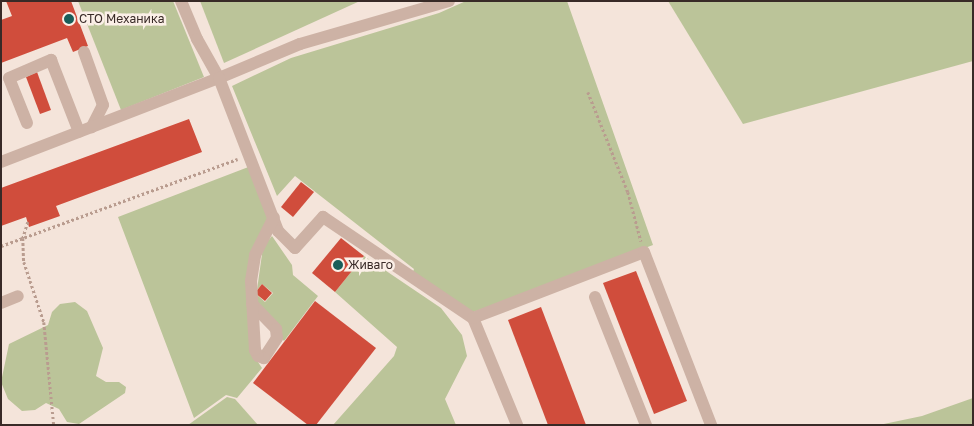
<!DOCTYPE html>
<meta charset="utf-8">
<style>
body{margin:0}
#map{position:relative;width:974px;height:426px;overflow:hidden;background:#f4e4da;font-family:"Golos Text",sans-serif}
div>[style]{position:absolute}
.green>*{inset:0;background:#bbc499}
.building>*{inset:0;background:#d04d3c}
.path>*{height:2.5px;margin-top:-1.25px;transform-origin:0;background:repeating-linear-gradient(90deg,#b99c8f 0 2.5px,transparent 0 5px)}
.minor>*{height:12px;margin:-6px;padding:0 6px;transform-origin:6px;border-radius:6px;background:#cdb2a5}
.dots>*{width:14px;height:14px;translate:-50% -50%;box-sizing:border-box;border:2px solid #fbefe7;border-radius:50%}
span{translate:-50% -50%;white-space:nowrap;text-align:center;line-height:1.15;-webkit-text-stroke:5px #fbefe7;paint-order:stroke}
.poi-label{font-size:12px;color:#382a27}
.left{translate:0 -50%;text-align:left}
.frame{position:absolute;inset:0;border:2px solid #382a27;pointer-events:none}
</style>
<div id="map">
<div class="green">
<div style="clip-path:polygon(78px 1px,173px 1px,204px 77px,121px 110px)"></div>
<div style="clip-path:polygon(200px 1px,360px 1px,224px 63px)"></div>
<div style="clip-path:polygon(466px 1px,567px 1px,653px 245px,471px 313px,412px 274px,414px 269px,295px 176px,277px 196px,232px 86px,291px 58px,439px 13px)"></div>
<div style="clip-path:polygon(668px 1px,973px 1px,973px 61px,743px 124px)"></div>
<div style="clip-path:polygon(251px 166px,270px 217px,252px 256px,254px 356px,262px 368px,237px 398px,226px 395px,194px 418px,118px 217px)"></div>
<div style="clip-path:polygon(272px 236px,292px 265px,293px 275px,318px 296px,284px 341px,253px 303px,255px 293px,265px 302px,273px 293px,262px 284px,257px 290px,263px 247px)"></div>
<div style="clip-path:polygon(364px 256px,441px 308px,462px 335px,467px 356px,445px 399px,456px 425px,333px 425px,394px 356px,397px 347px,335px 292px)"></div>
<div style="clip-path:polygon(75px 302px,87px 311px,103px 348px,96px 376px,106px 382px,119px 382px,126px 387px,125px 393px,79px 424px,67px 422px,59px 409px,46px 403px,35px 410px,22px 411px,8px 399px,1px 382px,9px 344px,48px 325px,52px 312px,60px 304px)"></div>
<div style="clip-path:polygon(227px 397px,235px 399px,258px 425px,188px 425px)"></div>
<div style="clip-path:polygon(973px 398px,973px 425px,879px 425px,922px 416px)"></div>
</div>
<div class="building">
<div style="clip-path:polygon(6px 1px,71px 1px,88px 46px,73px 52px,67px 38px,1px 63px,1px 20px,12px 16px)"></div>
<div style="clip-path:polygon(37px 72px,51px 110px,40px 114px,26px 77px)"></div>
<div style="clip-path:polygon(189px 119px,202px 152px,56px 206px,60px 216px,29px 227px,26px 217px,1px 226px,1px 188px)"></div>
<div style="clip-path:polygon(301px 182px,314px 192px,293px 217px,281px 207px)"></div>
<div style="clip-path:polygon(341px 238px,364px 256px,335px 292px,312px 273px)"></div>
<div style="clip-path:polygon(636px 271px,687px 401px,654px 414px,603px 283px)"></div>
<div style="clip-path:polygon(262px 284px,272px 293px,265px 301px,255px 293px)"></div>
<div style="clip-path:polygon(315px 301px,376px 348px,316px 425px,308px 425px,253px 383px)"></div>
<div style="clip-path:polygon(541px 307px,586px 425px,548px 425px,508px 320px)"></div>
</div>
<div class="path">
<div style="left:588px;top:92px;width:108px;rotate:68.2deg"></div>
<div style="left:628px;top:192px;width:51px;rotate:75.1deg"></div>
<div style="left:28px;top:222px;width:17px;rotate:107deg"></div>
<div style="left:23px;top:238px;width:24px;rotate:88deg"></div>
<div style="left:24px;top:262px;width:63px;rotate:71.6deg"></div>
<div style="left:44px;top:322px;width:103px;rotate:84.5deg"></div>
<div style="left:1px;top:246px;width:252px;rotate:-20.2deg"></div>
</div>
<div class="minor">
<div style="left:181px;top:1px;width:41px;rotate:67.2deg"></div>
<div style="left:197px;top:39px;width:45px;rotate:60.6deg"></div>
<div style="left:219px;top:78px;width:88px;rotate:-22.8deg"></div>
<div style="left:300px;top:44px;width:155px;rotate:-16.1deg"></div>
<div style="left:84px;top:52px;width:56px;rotate:70.3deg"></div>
<div style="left:103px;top:105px;width:25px;rotate:117deg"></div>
<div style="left:27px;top:123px;width:48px;rotate:-111.8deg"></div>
<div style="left:9px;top:78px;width:46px;rotate:-23.2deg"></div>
<div style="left:51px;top:60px;width:77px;rotate:68.7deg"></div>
<div style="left:1px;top:162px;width:234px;rotate:-21.1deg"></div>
<div style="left:219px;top:78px;width:164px;rotate:68.9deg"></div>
<div style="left:278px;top:231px;width:24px;rotate:45deg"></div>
<div style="left:295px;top:248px;width:42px;rotate:-47.9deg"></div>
<div style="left:323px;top:217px;width:181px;rotate:34deg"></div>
<div style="left:473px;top:318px;width:116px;rotate:67.6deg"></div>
<div style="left:595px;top:297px;width:138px;rotate:68.3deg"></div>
<div style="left:1px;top:303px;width:18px;rotate:-22deg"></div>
<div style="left:252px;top:304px;width:35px;rotate:46deg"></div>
<div style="left:276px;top:329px;width:9px;rotate:84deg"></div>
<div style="left:277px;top:338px;width:24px;rotate:123deg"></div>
<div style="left:264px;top:358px;width:6px;rotate:-162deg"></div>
<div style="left:258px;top:356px;width:7px;rotate:-117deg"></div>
<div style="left:255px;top:350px;width:69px;rotate:-93.3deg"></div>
<div style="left:251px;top:281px;width:26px;rotate:-81deg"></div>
<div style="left:255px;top:255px;width:42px;rotate:-63.4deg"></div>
<div style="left:473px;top:318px;width:183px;rotate:-21.1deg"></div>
<div style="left:644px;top:252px;width:186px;rotate:68.8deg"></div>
</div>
<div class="dots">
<div style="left:69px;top:19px;background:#195d59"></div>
<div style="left:338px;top:265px;background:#195d59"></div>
</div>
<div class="poi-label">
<span class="left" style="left:79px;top:19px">СТО Механика</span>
<span class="left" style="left:348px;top:265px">Живаго</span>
</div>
<div class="frame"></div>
</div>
